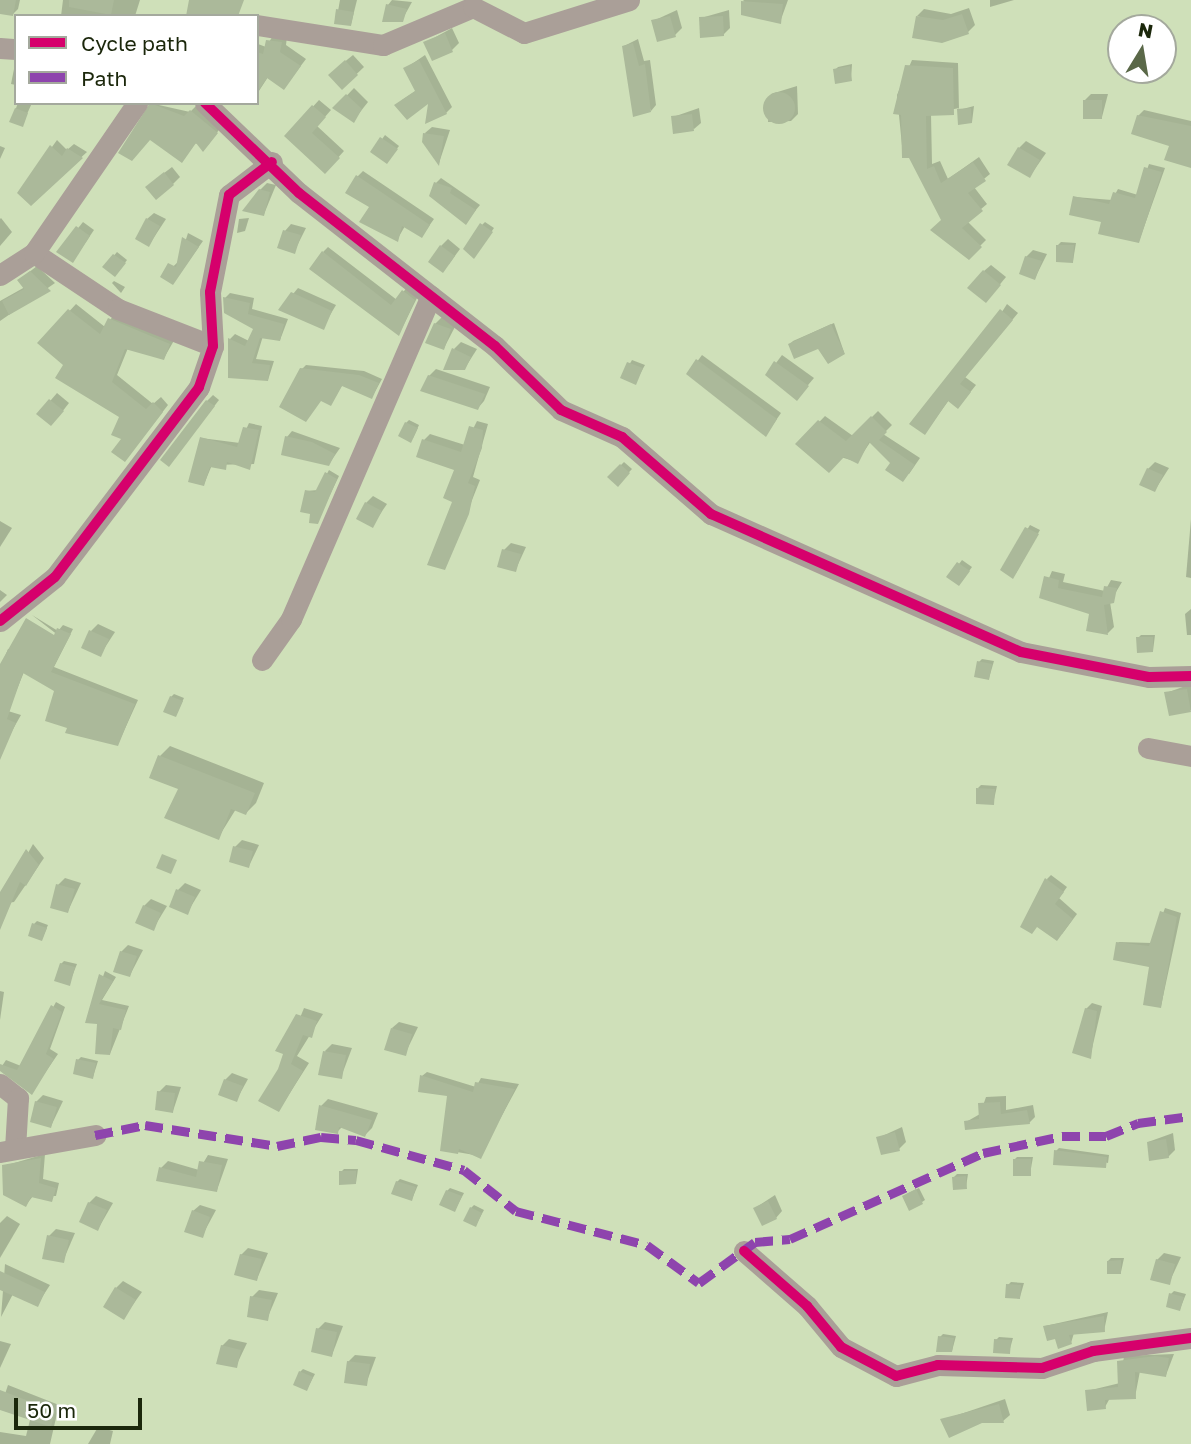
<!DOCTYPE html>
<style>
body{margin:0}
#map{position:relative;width:1191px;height:1444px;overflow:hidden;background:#cfe0b9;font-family:"Golos Text",sans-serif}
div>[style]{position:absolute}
.shadow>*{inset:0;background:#0003}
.building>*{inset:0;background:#abb99a}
.round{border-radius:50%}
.minor>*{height:21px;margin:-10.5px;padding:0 10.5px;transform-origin:10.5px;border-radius:10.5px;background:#aa9f98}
.quiet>*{height:9px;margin-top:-4.5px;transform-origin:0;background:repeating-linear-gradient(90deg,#8e44ad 0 18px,transparent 0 27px)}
.cycleway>*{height:10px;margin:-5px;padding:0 5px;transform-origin:5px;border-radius:5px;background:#d6006c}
span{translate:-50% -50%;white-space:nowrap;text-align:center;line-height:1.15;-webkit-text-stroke:5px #fff;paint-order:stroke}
.legend{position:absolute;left:14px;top:14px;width:245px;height:91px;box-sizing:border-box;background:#fff;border:2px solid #a4a99d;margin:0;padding:9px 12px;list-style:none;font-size:21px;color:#1b270b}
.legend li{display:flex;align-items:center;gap:14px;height:35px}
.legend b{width:35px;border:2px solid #a4a99d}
.north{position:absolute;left:1107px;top:14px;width:70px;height:70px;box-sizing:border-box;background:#fff;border:2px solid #a4a99d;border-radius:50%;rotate:11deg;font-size:19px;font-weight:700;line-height:28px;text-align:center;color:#1b270b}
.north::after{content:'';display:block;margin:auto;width:24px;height:32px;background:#5a6848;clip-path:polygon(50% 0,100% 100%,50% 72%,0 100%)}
.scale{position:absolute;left:14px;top:1398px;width:128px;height:32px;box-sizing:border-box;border:4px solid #1b270b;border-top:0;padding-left:9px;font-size:21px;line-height:24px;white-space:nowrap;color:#1b270b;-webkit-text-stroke:5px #fff;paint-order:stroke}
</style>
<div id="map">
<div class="shadow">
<div style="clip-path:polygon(3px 0,20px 0,18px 9px,13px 14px)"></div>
<div style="clip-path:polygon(63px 0,140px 0,135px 16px,61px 16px)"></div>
<div style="clip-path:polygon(340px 0,357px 0,351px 24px,336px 22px)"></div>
<div style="clip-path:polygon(392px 0,412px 2px,402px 20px,388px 5px)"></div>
<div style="clip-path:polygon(788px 0,780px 22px,743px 1px,744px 0)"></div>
<div style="clip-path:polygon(990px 0,1014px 0,990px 7px)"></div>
<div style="clip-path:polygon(969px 8px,975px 25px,968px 32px,917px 16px,924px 9px,951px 14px)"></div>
<div style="clip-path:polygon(677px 10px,682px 28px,675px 35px,653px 21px)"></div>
<div style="clip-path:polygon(729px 10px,730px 28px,723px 35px,701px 18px)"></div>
<div style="clip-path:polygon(452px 28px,459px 43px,452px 50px,425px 43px)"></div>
<div style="clip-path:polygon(274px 34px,287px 36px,286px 45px,306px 59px,284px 88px,268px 77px,257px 94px,258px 44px,266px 47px)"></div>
<div style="clip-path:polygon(638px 39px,644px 61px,650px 60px,656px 105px,651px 111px,624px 46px)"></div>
<div style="clip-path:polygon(353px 55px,364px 67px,342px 88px,337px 68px)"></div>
<div style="clip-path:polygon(425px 55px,452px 107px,446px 113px,431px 100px,402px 100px,417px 90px,406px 68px)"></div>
<div style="clip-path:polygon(912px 60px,958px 63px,959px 110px,974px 106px,972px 122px,960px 123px,959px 108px,931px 114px,932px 164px,940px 161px,948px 179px,979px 157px,990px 174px,974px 187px,987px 204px,967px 221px,986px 240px,969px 257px,910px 156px,903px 156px,897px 95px)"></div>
<div style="clip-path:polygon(15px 64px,16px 64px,16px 85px,11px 84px)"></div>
<div style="clip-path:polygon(852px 64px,851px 80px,835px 70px,838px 67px)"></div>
<div style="clip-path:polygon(797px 86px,798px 114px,791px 121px,768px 122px,771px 94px)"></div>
<div style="clip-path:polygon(354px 88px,368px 102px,353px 121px,335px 108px)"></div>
<div style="clip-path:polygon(1091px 94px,1108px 94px,1102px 117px,1084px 101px)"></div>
<div style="clip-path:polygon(319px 100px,331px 110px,317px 126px,344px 151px,325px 172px,286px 136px)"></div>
<div style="clip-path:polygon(18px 103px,32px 103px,22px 125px,11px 121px)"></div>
<div style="clip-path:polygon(150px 103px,190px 112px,196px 106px,221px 127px,208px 145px,151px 138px,121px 153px)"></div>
<div style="clip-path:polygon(699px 108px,701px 123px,694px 129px,673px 117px)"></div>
<div style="clip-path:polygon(1144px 110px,1191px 121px,1191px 166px,1138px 116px)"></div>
<div style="clip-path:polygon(432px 127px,450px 130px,439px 163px,425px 133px)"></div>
<div style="clip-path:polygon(385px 135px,399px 146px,389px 159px,373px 152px)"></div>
<div style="clip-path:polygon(57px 140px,67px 150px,74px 144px,87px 152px,31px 203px,19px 193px)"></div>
<div style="clip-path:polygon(1026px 141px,1046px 153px,1030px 176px,1019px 148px)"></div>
<div style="clip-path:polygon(0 146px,5px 148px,0 159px)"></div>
<div style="clip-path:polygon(1149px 164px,1165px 168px,1139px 241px,1075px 197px,1112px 200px,1118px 189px,1138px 195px)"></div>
<div style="clip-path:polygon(172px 167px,180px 177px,173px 184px,155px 180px)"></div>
<div style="clip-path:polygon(363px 171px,434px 219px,422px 236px,405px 226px,397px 240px,362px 221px,371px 207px,357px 177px)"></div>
<div style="clip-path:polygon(441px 178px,480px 205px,466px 222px,436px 183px)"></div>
<div style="clip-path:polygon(267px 183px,276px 185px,264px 214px,260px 190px)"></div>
<div style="clip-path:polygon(154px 213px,166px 219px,149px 245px,147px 219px)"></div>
<div style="clip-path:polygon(1px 218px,12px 232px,0 246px,0 219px)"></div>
<div style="clip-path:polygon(249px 218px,245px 231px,237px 233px,239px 219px)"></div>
<div style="clip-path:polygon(83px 222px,94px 230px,73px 261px,59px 252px)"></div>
<div style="clip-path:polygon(485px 222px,494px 228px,476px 254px,482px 225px)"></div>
<div style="clip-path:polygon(291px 224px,306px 228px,294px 252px,285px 231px)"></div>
<div style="clip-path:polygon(188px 233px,203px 241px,173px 283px,162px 277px,179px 261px)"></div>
<div style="clip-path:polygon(448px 239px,460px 249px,449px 264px,441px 246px)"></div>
<div style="clip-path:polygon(1061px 242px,1076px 243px,1073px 261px,1058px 245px)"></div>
<div style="clip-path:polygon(328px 247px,397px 300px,408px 286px,419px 294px,399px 334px,323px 252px)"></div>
<div style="clip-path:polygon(1033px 250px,1047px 254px,1035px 278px,1026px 257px)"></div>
<div style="clip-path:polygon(117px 252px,127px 260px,118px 272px,105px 266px)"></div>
<div style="clip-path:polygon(991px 265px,1006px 277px,992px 294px,984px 271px)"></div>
<div style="clip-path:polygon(37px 266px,55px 283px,0 321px,0 301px,25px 287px,19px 280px)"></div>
<div style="clip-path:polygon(114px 281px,125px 287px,121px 293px,112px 283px)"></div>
<div style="clip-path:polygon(298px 288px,336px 305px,323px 327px,293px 294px)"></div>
<div style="clip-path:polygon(230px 293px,254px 298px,252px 309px,288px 319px,280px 340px,263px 336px,256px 359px,274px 361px,268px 380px,230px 376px,230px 339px,235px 334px,249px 341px,256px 329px,225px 298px)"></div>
<div style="clip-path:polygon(76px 304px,105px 327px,116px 312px,176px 337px,164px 358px,128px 348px,117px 375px,153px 404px,161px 397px,168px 405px,125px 460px,121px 416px,40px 343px)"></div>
<div style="clip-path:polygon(1007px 304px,1018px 313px,965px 377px,976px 385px,964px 400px,949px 400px,925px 433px)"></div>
<div style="clip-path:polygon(442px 317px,457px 323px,444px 348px,435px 324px)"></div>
<div style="clip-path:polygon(834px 323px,844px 352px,790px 344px,793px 341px)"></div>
<div style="clip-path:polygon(461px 342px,477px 349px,465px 368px,454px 349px)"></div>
<div style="clip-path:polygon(702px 355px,781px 413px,766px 435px,688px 374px)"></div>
<div style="clip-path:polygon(782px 355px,814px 378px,803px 391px,767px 375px)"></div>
<div style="clip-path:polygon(632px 360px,645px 365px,635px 383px,622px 377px)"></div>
<div style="clip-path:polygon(306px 365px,364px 371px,382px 379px,372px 397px,343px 384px,330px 404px,301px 370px)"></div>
<div style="clip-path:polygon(436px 369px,490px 387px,484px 401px,478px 408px,429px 376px)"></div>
<div style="clip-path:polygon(57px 393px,69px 403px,58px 417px,39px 414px)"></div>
<div style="clip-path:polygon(213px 395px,219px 400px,169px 465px,207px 401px)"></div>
<div style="clip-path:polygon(878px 411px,892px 425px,883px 434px,920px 458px,909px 474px,871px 441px,857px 462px,798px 444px,825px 416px,853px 436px)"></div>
<div style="clip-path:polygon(409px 420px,419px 425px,413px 438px,406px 423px)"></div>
<div style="clip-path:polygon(477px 421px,488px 424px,473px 477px,480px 480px,445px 568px,456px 469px,424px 440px,430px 434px,465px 445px)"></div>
<div style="clip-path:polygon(249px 423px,262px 426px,254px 464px,212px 465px,204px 484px,201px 438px,240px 443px)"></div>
<div style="clip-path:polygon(292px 431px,340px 448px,329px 464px,287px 437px)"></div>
<div style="clip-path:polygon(624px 462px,632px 469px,618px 484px,609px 477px)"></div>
<div style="clip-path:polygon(1155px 462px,1169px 468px,1155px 490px,1148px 469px)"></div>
<div style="clip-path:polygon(329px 470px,339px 476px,317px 522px,306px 491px,318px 490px)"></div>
<div style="clip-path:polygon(373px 496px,387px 504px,372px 526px,366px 503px)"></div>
<div style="clip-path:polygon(1191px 519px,1191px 578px,1186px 577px)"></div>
<div style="clip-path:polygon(0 521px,12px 528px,0 547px)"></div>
<div style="clip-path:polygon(1030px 525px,1040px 530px,1016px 573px,1002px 570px)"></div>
<div style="clip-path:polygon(511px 543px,526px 547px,515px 571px,504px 550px)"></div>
<div style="clip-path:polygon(962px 560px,972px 567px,962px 581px,949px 577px)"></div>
<div style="clip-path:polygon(1052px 571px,1065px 574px,1063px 582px,1105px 591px,1111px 580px,1122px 582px,1110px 602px,1114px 627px,1108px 633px,1088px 630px,1091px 612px,1041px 597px)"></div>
<div style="clip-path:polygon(0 590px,7px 595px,0 602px)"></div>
<div style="clip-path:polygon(1191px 609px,1191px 635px,1187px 635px,1185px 614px)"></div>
<div style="clip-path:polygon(32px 615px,58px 631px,63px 625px,73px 629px,54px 667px,138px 700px,118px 744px,69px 727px,57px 690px,24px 672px,8px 711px,21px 715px,0 752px,0 669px,8px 649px,63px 639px)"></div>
<div style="clip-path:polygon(98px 624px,115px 632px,100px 655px,91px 631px)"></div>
<div style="clip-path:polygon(1141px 635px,1155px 635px,1153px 651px,1138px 638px)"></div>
<div style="clip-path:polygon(982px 659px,994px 661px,989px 678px,979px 662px)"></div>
<div style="clip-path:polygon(1191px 684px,1191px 710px,1170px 714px,1166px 693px)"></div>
<div style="clip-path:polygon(174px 694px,184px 698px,176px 715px,171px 697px)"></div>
<div style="clip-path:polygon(170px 746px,264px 783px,256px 803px,246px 813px,236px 809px,218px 838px,160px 756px)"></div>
<div style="clip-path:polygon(981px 785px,997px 786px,993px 804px,978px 788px)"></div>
<div style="clip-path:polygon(242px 840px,259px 845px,249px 866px,235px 847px)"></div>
<div style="clip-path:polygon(33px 844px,44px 858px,14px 902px,0 904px)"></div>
<div style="clip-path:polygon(1051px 875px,1067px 887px,1059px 898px,1077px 914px,1062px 934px,1047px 879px)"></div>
<div style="clip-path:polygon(65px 878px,81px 883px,68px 911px,58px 885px)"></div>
<div style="clip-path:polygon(185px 883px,201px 890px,187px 913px,178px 890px)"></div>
<div style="clip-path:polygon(151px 899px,167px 906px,153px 929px,144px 906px)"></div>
<div style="clip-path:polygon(1165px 908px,1181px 913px,1161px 1006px,1151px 966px,1118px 942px,1152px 943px)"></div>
<div style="clip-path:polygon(37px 921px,48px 925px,42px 939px,34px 924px)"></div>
<div style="clip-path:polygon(128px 945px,143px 950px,130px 975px,121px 952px)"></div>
<div style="clip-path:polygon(64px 961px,77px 964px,69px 984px,61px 964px)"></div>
<div style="clip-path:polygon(105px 971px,116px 977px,102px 1000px,129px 1006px,110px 1054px,99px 1022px,87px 1021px)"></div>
<div style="clip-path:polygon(0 991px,4px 992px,0 1020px)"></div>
<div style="clip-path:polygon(56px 1002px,65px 1007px,50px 1049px,58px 1054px,31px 1093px,0 1069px,6px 1060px,21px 1066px)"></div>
<div style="clip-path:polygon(1092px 1003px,1102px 1006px,1090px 1057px,1086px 1009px)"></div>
<div style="clip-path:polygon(304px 1008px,323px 1014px,297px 1056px,309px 1063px,279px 1110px,279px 1070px)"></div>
<div style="clip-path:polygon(399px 1022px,418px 1027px,405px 1054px,392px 1028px)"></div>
<div style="clip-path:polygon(332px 1044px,352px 1048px,341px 1077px,325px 1051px)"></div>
<div style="clip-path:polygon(81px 1057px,98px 1061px,93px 1077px,78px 1060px)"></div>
<div style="clip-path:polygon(427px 1072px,476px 1087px,481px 1078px,519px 1084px,480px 1156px,457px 1152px,449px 1094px,422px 1076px)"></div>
<div style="clip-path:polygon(232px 1073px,248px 1079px,237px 1099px,225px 1080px)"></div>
<div style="clip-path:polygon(166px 1085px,181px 1087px,173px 1111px,159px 1092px)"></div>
<div style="clip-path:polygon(43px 1095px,63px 1101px,51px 1126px,36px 1102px)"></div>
<div style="clip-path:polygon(1006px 1096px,1006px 1110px,1033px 1105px,1035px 1117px,1029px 1123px,966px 1122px,980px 1114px,986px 1097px)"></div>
<div style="clip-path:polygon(328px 1099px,378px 1113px,372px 1128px,365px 1135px,343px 1126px,337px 1132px,321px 1106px)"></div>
<div style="clip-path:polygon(902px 1127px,906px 1142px,899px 1149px,878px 1138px)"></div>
<div style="clip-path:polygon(1173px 1133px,1175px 1150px,1168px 1157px,1148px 1142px)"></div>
<div style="clip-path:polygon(1059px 1148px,1109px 1155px,1108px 1163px,1056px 1151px)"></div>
<div style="clip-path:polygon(45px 1154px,43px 1179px,59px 1183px,56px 1196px,33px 1196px,26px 1205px,4px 1166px)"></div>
<div style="clip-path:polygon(208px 1155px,228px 1159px,217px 1190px,161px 1168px,168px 1161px,199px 1170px)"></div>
<div style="clip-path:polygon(1017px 1157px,1033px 1157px,1030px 1174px,1014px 1160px)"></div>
<div style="clip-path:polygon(358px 1169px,356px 1183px,341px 1172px,344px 1169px)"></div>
<div style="clip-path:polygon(957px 1174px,968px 1174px,966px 1187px,954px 1177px)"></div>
<div style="clip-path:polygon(400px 1179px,418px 1185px,412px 1199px,397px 1182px)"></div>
<div style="clip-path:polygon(450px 1188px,464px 1193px,455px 1210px,447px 1191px)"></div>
<div style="clip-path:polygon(919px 1188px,925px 1200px,922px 1202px,907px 1194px)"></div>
<div style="clip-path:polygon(775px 1195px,782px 1211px,776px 1218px,755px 1208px)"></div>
<div style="clip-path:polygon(96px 1196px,113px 1203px,98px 1229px,89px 1203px)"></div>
<div style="clip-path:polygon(200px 1205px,216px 1210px,202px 1236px,193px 1211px)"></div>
<div style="clip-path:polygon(474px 1205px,484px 1210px,476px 1225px,471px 1208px)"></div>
<div style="clip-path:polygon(7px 1216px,20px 1224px,0 1258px,0 1223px)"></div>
<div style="clip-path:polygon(56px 1229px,75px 1233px,63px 1261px,49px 1236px)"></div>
<div style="clip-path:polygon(248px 1248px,268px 1253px,257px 1279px,241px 1255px)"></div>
<div style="clip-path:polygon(1164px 1253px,1181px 1257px,1169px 1283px,1157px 1260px)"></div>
<div style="clip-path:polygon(1124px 1258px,1121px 1272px,1108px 1261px,1111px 1258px)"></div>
<div style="clip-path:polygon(5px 1264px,50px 1285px,37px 1305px,13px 1294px,1px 1317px)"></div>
<div style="clip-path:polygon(123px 1281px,142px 1292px,124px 1317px,116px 1288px)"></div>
<div style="clip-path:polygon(1011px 1282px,1024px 1283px,1020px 1297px,1008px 1285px)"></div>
<div style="clip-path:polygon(259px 1290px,278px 1293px,267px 1319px,252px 1297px)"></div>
<div style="clip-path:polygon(1174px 1291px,1186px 1294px,1180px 1309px,1171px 1294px)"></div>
<div style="clip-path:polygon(1108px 1312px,1104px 1331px,1074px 1333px,1071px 1343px,1045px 1326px)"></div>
<div style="clip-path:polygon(325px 1322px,343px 1326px,332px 1355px,318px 1329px)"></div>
<div style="clip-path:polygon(943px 1334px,956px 1336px,952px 1351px,940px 1337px)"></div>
<div style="clip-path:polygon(999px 1337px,1013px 1338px,1009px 1352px,996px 1340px)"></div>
<div style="clip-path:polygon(229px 1339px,247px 1343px,236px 1366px,222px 1346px)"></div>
<div style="clip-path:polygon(0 1341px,11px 1344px,0 1368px)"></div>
<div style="clip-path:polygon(1174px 1354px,1166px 1375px,1140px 1371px,1135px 1397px,1110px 1398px,1105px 1407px,1087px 1391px,1120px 1383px,1124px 1356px)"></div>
<div style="clip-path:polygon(355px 1355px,376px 1357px,366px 1384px,348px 1362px)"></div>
<div style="clip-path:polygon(303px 1369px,315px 1374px,307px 1389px,300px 1372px)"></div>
<div style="clip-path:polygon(8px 1385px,59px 1405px,50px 1444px,0 1444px,0 1432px,26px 1436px,31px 1416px,0 1409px)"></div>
<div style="clip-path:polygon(1005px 1399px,1010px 1415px,1003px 1421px,943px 1420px)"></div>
<div style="clip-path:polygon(98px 1427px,113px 1431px,110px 1444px,88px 1444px)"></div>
</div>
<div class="building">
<div style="clip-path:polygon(0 0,16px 0,13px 16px,0 14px)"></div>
<div style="clip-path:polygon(69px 0,114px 0,111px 15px,69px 7px)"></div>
<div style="clip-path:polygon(189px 0,244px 0,238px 16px,186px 16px)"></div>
<div style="clip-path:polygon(741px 1px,783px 4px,781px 24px,741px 15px)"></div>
<div style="clip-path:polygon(386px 4px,407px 9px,403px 22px,382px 22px)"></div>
<div style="clip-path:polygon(336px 9px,354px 12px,351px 26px,334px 24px)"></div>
<div style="clip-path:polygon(962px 14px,969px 34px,942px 43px,912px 38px,916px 16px,943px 20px)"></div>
<div style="clip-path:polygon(670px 16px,676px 37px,657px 42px,651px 20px)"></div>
<div style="clip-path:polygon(723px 16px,724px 36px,700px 38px,699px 17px)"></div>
<div style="clip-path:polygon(445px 33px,453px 52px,432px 61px,423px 42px)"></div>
<div style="clip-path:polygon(266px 40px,282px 42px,280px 52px,301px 66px,284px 90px,267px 78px,257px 93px,257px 52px,263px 54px)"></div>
<div style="clip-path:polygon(633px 43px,639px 66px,645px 64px,651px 112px,633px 117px,622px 46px)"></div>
<div style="clip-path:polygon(345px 60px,358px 75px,342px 90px,328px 75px)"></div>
<div style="clip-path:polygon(419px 60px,447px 114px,425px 124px,428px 104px,407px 120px,394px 105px,415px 91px,403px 68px)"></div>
<div style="clip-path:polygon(905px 65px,953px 68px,954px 115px,926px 116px,927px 169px,934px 166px,941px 183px,973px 162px,986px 181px,968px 193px,983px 211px,962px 228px,982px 247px,969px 260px,930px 230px,941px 220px,909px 158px,902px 158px,901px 115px,893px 114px)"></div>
<div style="clip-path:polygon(850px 66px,852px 81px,835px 84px,833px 69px)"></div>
<div class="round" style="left:763px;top:92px;width:32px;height:32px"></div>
<div style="clip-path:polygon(346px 94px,362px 109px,354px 123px,332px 108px)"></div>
<div style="clip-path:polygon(1083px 100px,1102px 100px,1102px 119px,1083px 119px)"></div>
<div style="clip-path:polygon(150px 103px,184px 116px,190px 110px,218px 133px,203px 152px,196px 143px,182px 163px,150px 140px,132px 161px,118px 153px)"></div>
<div style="clip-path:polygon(312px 105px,326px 117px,312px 133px,340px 158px,325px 174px,284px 136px)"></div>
<div style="clip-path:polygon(15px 108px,28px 113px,23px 127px,9px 122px)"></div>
<div style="clip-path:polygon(971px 108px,972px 123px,958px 125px,957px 109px)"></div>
<div style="clip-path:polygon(692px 114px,694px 131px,673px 134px,671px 116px)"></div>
<div style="clip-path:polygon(1137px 115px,1191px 126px,1191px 168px,1164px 160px,1169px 146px,1131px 134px)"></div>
<div style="clip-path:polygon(423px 133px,444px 136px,439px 166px,422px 142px)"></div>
<div style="clip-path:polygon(380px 137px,398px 149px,387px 164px,370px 152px)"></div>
<div style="clip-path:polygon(50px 145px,62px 156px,67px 148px,83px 158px,31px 206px,17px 193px)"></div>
<div style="clip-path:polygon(1018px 147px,1040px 160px,1030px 178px,1007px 165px)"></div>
<div style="clip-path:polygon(1144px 167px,1162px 172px,1139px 243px,1098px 234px,1101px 222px,1069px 215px,1073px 196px,1109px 204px,1113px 192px,1135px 198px)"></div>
<div style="clip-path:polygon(164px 172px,174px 185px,156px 200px,145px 187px)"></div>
<div style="clip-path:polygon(356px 175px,430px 225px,422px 238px,402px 226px,398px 242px,359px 222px,369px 207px,345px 193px)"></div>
<div style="clip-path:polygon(434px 182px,452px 188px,450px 193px,476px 210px,466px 225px,429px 196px)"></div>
<div style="clip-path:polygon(259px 189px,270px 192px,264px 216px,242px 211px)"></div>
<div style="clip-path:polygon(146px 218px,160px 226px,149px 247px,135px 239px)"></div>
<div style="clip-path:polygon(480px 223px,493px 232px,474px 259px,463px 249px)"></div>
<div style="clip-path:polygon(76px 226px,90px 236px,73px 263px,56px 252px)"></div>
<div style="clip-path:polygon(283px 230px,301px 235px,295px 254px,277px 248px)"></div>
<div style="clip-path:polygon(182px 237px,199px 247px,173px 285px,160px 277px,168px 263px,176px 267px)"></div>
<div style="clip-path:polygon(440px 245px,455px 256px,443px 273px,428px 262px)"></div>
<div style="clip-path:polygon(1056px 245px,1074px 245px,1073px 263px,1056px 262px)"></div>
<div style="clip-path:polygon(322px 251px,391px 305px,402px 290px,415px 300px,399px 336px,309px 269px)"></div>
<div style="clip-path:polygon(113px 254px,126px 263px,115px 277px,102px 267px)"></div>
<div style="clip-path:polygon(1025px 256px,1042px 261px,1035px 280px,1019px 274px)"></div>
<div style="clip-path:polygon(983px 270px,1001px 285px,986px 303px,967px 288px)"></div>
<div style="clip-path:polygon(30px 271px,51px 291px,9px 315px,2px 301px,24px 289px,17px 280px)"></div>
<div style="clip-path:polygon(291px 292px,332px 311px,324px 330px,278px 310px)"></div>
<div style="clip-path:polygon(223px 297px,250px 303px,248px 314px,284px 324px,280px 341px,260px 338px,252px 363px,270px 365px,268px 381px,228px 378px,228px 338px,245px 346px,253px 329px,224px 313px)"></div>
<div style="clip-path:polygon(68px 309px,100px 334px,108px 318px,170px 344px,164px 360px,125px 349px,112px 382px,146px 409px,153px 402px,163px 412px,125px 462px,111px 452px,121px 439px,111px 435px,119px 417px,55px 378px,63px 365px,37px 343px)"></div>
<div style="clip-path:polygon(1000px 309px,1013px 320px,960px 384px,971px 392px,958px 409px,948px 401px,925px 435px,909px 424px)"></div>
<div style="clip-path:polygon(434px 323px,451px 329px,444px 350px,425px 343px)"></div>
<div style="clip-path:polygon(831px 324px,845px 354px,828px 364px,818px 349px,794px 359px,788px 344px)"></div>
<div style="clip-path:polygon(452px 348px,471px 357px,465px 370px,443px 370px)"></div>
<div style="clip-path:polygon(696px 359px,777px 419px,766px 437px,686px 374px)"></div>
<div style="clip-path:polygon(774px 361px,809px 386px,797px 401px,765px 375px)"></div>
<div style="clip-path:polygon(627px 362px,643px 368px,636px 385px,620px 378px)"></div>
<div style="clip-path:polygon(300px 368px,359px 375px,379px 383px,372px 399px,342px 386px,331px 406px,321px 401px,306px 422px,279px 407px)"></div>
<div style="clip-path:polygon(428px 375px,485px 394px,478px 410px,420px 391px)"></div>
<div style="clip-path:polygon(49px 399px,64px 411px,51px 426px,36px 414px)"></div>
<div style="clip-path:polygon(206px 400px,215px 406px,169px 467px,160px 460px)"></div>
<div style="clip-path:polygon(871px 416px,887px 432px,879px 440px,915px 465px,903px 482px,885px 470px,890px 463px,869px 442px,858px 464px,844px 457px,829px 473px,795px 444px,818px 420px,846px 441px)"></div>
<div style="clip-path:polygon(405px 422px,418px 428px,411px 443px,398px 436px)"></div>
<div style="clip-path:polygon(469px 426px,483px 430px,482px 448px,468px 483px,475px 486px,469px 514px,445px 570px,427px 565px,452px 502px,443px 498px,454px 470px,416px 457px,422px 439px,461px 452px)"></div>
<div style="clip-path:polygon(243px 427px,259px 430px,250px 470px,227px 462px,226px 470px,210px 467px,204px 486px,188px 482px,200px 437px,237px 447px)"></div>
<div style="clip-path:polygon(285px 436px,312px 442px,335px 454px,329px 466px,281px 455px)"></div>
<div style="clip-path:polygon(620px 464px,630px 473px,618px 487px,607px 477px)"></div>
<div style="clip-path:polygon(1147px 468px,1163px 475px,1155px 492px,1139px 485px)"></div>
<div style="clip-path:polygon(325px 472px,337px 479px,318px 524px,309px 523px,310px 514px,300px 512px,305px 490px,315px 492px)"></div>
<div style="clip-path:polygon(365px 502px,382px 511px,373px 528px,356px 519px)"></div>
<div style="clip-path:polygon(1025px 527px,1039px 534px,1013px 579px,1000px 570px)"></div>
<div style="clip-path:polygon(502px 549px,521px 554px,516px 572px,497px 567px)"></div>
<div style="clip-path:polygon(957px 562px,970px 571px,959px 586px,946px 577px)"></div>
<div style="clip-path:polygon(1044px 576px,1059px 580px,1058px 588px,1102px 597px,1104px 586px,1117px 588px,1114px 603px,1104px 605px,1108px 635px,1086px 631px,1089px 614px,1039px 598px)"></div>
<div style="clip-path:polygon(26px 618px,54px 635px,57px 628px,71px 634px,51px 672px,135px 704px,118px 746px,65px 733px,67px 728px,45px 721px,54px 691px,23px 673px,7px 719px,16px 723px,0 760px,0 664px)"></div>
<div style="clip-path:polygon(89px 630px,109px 639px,101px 657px,81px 648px)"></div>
<div style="clip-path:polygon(1136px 637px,1153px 637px,1153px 652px,1137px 653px)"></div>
<div style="clip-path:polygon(977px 661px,992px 664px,989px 680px,974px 677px)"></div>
<div style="clip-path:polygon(1187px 689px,1191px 712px,1169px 716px,1164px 692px)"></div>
<div style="clip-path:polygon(170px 696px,183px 701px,176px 717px,163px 712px)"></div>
<div style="clip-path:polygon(158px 755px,255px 793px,246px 815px,231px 809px,219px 840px,164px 818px,178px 789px,149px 778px)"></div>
<div style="clip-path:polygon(976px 788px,995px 789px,994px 805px,976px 804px)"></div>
<div style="clip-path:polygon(233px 846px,253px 851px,249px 868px,229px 862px)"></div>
<div style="clip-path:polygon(26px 849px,39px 865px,26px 886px,20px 882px,0 930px,0 892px)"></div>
<div style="clip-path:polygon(162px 854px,177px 860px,171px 874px,156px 868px)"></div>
<div style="clip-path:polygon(1045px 878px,1064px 892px,1055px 904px,1073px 919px,1057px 941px,1037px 927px,1032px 934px,1020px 927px)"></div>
<div style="clip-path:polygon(56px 884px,75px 889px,68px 913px,50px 908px)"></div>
<div style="clip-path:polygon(176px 889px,195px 897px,188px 915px,169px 907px)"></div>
<div style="clip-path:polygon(143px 905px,161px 913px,154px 931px,135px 923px)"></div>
<div style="clip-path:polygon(1160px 911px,1177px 917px,1161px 1008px,1143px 1005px,1149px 967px,1113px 960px,1116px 942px,1149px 946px)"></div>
<div style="clip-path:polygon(32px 923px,47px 928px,42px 941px,28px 936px)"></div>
<div style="clip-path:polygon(120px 951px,137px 956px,130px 977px,113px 972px)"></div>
<div style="clip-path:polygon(60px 963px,75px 967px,70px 986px,54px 981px)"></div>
<div style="clip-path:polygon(99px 974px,113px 981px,99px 1004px,126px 1010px,121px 1030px,113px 1028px,110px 1055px,95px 1054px,97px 1024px,85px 1023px)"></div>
<div style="clip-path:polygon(51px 1005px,62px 1012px,46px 1054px,54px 1059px,32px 1095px,0 1071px,0 1064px,17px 1070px)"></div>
<div style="clip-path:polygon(1085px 1008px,1097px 1011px,1091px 1059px,1072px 1053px)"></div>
<div style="clip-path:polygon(296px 1014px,317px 1021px,312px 1038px,303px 1035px,291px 1064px,303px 1071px,279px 1112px,258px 1101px,278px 1069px,283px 1054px,275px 1051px)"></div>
<div style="clip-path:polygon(391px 1028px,412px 1034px,406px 1056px,384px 1050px)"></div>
<div style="clip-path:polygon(323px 1051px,346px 1055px,342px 1079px,318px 1075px)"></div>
<div style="clip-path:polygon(76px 1059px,96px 1063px,93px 1079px,73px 1074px)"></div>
<div style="clip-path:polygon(420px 1075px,473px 1092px,475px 1082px,515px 1089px,481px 1159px,459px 1149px,458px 1154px,440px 1151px,447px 1096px,418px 1092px)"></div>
<div style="clip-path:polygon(224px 1079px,243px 1086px,237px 1102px,218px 1095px)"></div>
<div style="clip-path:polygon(157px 1091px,175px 1093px,173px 1113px,155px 1110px)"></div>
<div style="clip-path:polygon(35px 1101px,57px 1107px,51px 1128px,30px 1122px)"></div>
<div style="clip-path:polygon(1000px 1102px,1001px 1114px,1027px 1110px,1030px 1124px,965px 1130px,964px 1121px,979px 1119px,978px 1103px)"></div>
<div style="clip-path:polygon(319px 1105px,372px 1120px,365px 1137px,339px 1127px,338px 1134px,315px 1130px)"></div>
<div style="clip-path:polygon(895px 1132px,900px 1151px,881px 1155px,876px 1137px)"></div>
<div style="clip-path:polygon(1166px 1139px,1169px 1158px,1149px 1161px,1147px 1142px)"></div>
<div style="clip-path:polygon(1054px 1150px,1107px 1157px,1106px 1168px,1053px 1165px)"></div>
<div style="clip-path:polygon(41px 1158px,39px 1183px,56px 1188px,52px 1202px,31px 1197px,26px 1207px,3px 1195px,2px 1165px)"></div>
<div style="clip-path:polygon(1013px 1159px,1031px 1159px,1031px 1176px,1013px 1176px)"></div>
<div style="clip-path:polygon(199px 1161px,222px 1165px,217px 1192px,156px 1181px,159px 1167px,196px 1177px)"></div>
<div style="clip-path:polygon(339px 1171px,356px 1171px,356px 1184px,339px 1185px)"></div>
<div style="clip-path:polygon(966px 1176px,967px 1189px,953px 1190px,952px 1177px)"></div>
<div style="clip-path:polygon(396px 1181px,416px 1187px,412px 1201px,391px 1194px)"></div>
<div style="clip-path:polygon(916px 1189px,923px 1204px,909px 1211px,902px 1196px)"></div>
<div style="clip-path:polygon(446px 1190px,462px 1196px,455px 1212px,439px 1205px)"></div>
<div style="clip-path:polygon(768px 1201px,777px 1219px,762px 1226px,753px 1208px)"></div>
<div style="clip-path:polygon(88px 1202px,107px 1210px,98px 1231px,79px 1222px)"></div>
<div style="clip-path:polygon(470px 1207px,482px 1213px,476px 1227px,463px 1221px)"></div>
<div style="clip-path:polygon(192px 1210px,210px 1217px,203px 1238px,184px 1232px)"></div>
<div style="clip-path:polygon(47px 1235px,69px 1240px,64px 1263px,42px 1259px)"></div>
<div style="clip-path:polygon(240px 1254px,262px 1259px,257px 1281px,234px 1275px)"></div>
<div style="clip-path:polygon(1156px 1259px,1175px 1264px,1170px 1285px,1150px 1280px)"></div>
<div style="clip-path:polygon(1121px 1260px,1121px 1274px,1107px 1274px,1107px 1261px)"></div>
<div style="clip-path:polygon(0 1271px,45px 1292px,38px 1307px,0 1290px)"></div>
<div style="clip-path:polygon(1006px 1284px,1021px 1285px,1020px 1299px,1005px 1298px)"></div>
<div style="clip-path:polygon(115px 1287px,136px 1300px,124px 1320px,103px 1307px)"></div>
<div style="clip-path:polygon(1169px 1293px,1184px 1297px,1180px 1311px,1166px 1307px)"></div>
<div style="clip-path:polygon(250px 1296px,272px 1300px,268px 1321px,247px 1317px)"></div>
<div style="clip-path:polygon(1104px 1316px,1105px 1332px,1069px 1335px,1072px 1344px,1058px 1349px,1055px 1339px,1047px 1341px,1043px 1326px)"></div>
<div style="clip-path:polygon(316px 1328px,337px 1332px,332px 1357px,311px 1352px)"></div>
<div style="clip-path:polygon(938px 1336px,954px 1338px,952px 1352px,936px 1352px)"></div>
<div style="clip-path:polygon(994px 1339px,1011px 1340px,1010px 1354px,993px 1353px)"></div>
<div style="clip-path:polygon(221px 1345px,241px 1350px,237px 1368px,216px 1364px)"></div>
<div style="clip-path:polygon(1155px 1356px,1169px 1358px,1166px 1377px,1135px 1372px,1136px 1399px,1105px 1400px,1106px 1409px,1087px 1411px,1085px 1390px,1118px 1387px,1117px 1361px)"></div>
<div style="clip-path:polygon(347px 1361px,370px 1364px,367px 1386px,344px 1383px)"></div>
<div style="clip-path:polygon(299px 1371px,313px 1377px,307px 1391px,293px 1385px)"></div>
<div style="clip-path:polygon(0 1390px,55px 1411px,51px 1427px,0 1410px)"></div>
<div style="clip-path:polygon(999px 1404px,1004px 1423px,982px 1423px,949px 1438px,940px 1419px)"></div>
</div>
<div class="minor">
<div style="left:257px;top:25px;width:128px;rotate:9deg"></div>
<div style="left:383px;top:45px;width:98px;rotate:-22.9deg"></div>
<div style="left:473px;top:7px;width:57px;rotate:27deg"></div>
<div style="left:524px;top:33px;width:110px;rotate:-17.4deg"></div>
<div style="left:0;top:48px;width:16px;rotate:4deg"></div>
<div style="left:205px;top:103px;width:130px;rotate:43.8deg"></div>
<div style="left:299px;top:193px;width:249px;rotate:38deg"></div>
<div style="left:495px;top:346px;width:92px;rotate:44.1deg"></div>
<div style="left:561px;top:410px;width:67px;rotate:23.9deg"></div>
<div style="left:622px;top:437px;width:118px;rotate:40.9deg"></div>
<div style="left:711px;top:514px;width:339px;rotate:24deg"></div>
<div style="left:1021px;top:652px;width:130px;rotate:11.1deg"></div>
<div style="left:1149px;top:677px;width:42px;rotate:-1.4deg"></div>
<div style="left:34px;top:253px;width:101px;rotate:33.7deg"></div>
<div style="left:118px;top:309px;width:102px;rotate:21.3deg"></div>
<div style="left:0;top:275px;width:40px;rotate:-32.9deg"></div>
<div style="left:34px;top:253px;width:182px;rotate:-55.5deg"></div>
<div style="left:0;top:621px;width:70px;rotate:-38.7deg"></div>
<div style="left:55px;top:577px;width:238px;rotate:-52.8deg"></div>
<div style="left:199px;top:387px;width:43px;rotate:-71.1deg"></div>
<div style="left:213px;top:346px;width:54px;rotate:-93.2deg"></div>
<div style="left:210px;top:292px;width:99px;rotate:-78.9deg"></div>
<div style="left:229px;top:195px;width:54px;rotate:-37.5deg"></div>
<div style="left:262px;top:660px;width:50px;rotate:-54.7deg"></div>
<div style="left:291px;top:619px;width:352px;rotate:-66.6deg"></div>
<div style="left:1148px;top:748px;width:44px;rotate:10.5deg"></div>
<div style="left:0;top:1084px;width:23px;rotate:38deg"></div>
<div style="left:18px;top:1098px;width:50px;rotate:93.4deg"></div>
<div style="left:0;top:1152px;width:97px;rotate:-10.1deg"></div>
<div style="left:744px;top:1251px;width:84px;rotate:41.1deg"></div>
<div style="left:807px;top:1306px;width:53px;rotate:50.3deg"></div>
<div style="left:841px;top:1347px;width:62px;rotate:27.8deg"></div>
<div style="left:896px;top:1376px;width:43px;rotate:-14.7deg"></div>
<div style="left:938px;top:1365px;width:104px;rotate:1.7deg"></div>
<div style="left:1042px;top:1368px;width:54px;rotate:-18.4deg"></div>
<div style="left:1093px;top:1351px;width:99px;rotate:-7.6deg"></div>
</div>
<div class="quiet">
<div style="left:95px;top:1135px;width:51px;rotate:-11.3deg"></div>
<div style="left:145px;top:1125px;width:134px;rotate:9deg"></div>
<div style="left:277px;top:1146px;width:45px;rotate:-11.6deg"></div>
<div style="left:321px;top:1137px;width:35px;rotate:5deg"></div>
<div style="left:356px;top:1140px;width:112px;rotate:15.5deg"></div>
<div style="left:464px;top:1170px;width:66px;rotate:38.3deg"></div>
<div style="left:516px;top:1211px;width:135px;rotate:14.5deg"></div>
<div style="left:647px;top:1245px;width:64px;rotate:36.2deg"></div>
<div style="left:699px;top:1283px;width:69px;rotate:-36.2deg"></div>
<div style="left:755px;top:1242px;width:35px;rotate:-5deg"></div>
<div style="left:790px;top:1239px;width:211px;rotate:-24deg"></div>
<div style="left:983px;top:1153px;width:81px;rotate:-12.1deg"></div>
<div style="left:1062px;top:1136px;width:44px"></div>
<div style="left:1106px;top:1136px;width:35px;rotate:-22deg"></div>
<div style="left:1138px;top:1123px;width:53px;rotate:-7.5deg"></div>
</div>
<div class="cycleway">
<div style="left:205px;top:103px;width:130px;rotate:43.8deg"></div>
<div style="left:299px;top:193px;width:249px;rotate:38deg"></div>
<div style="left:495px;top:346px;width:92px;rotate:44.1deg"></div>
<div style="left:561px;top:410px;width:67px;rotate:23.9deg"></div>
<div style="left:622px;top:437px;width:118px;rotate:40.9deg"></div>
<div style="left:711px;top:514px;width:339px;rotate:24deg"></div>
<div style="left:1021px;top:652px;width:130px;rotate:11.1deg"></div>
<div style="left:1149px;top:677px;width:42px;rotate:-1.4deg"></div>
<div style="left:0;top:621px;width:70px;rotate:-38.7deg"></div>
<div style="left:55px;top:577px;width:238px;rotate:-52.8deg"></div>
<div style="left:199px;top:387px;width:43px;rotate:-71.1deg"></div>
<div style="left:213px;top:346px;width:54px;rotate:-93.2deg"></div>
<div style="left:210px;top:292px;width:99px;rotate:-78.9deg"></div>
<div style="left:229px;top:195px;width:54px;rotate:-37.5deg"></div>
<div style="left:744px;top:1251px;width:84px;rotate:41.1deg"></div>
<div style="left:807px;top:1306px;width:53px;rotate:50.3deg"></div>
<div style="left:841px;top:1347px;width:62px;rotate:27.8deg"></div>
<div style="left:896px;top:1376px;width:43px;rotate:-14.7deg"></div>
<div style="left:938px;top:1365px;width:104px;rotate:1.7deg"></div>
<div style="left:1042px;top:1368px;width:54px;rotate:-18.4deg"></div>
<div style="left:1093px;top:1351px;width:99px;rotate:-7.6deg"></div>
</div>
<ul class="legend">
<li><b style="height:9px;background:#d6006c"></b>Cycle path</li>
<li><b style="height:9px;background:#8e44ad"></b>Path</li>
</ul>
<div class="north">N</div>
<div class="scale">50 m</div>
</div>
